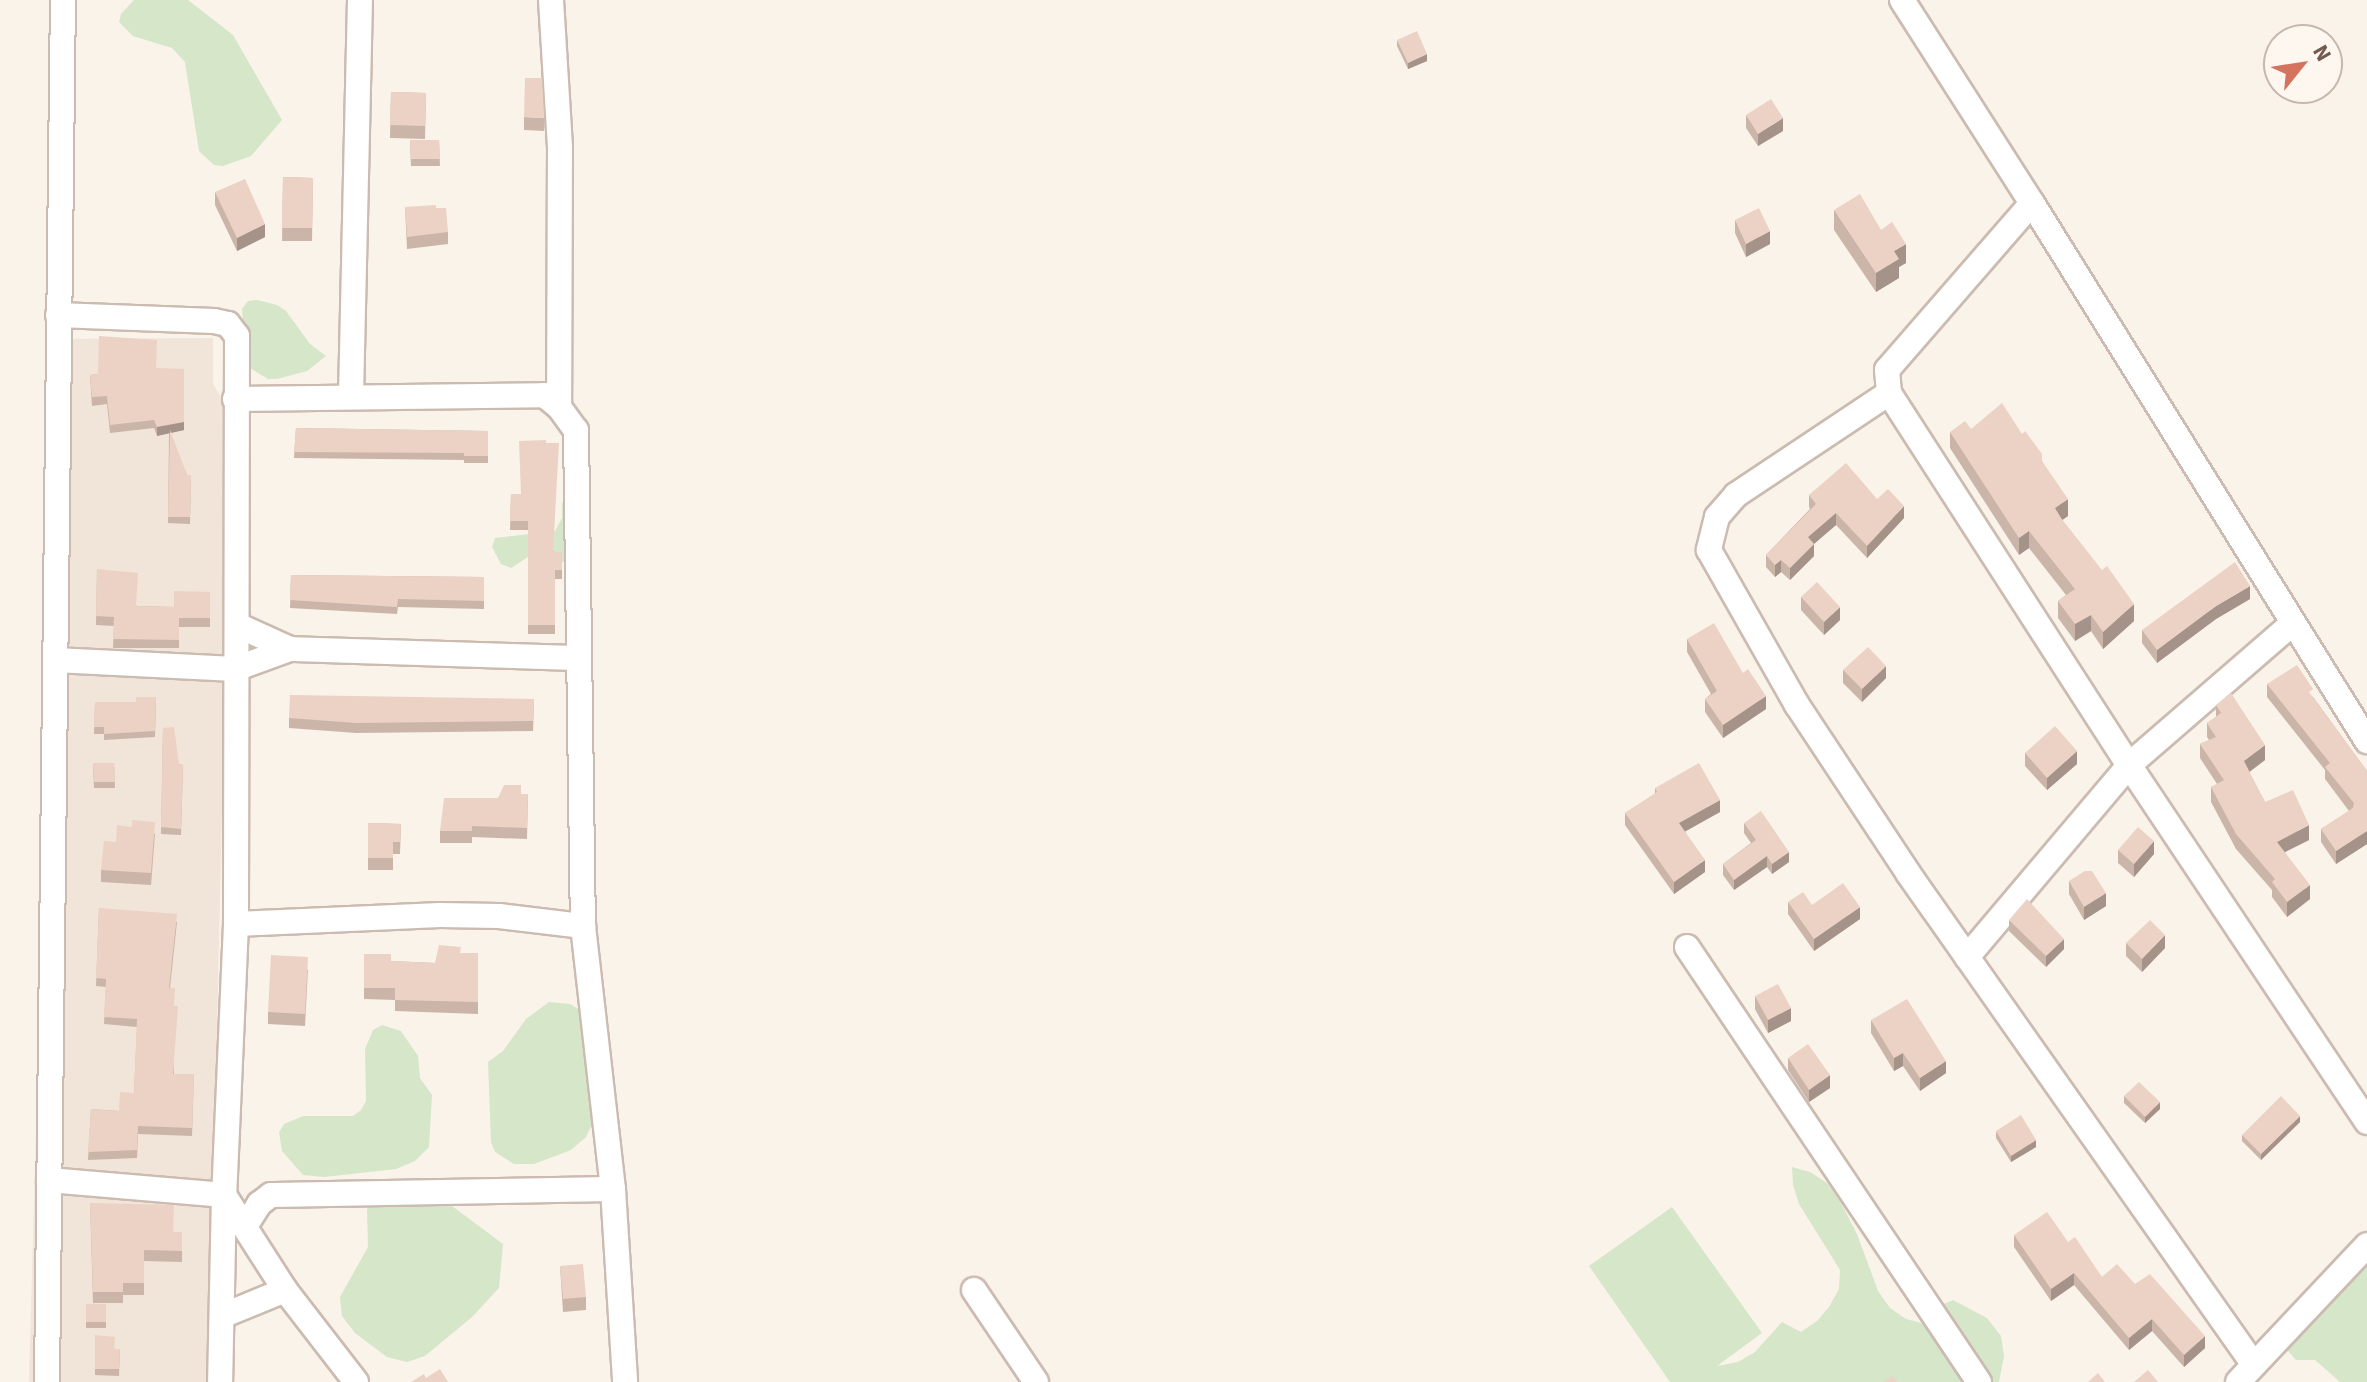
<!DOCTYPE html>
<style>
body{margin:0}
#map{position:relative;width:2367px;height:1382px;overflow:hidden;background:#faf3e9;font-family:"Source Sans 3",sans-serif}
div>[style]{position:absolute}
.residential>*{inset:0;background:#f1e4d8}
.green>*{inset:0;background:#d5e6c9}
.roads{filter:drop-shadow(2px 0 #cbbbb0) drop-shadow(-2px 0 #cbbbb0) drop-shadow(0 2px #cbbbb0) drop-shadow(0 -2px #cbbbb0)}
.minor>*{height:24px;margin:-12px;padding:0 12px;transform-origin:12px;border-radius:12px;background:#fff}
.wall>*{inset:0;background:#cbb5a9}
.shaded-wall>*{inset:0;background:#a59389}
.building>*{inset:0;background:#ecd2c4}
span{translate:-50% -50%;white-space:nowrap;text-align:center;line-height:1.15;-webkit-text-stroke:6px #fdf7ef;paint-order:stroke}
.north{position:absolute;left:2263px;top:24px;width:80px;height:80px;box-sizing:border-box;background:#fdf7ef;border:2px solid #c5b8af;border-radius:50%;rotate:60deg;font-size:22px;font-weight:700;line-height:32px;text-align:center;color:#715a50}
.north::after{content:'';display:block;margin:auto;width:28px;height:36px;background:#d4745e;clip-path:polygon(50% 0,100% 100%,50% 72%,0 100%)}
</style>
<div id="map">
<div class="residential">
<div style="clip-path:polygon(213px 338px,213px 384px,231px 414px,209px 1382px,29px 1382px,58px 339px)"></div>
</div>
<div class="green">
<div style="clip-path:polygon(134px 0,188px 0,233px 35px,282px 120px,251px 156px,223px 166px,214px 165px,199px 151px,185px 62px,172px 48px,133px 36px,119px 22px,121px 14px)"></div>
<div style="clip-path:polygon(257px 300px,277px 305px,286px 311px,310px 344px,326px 356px,307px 371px,277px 379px,268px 379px,250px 368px,246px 359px,242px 309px,248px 301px)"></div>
<div style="clip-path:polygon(566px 501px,569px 560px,560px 563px,531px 555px,511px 568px,501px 564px,492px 547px,495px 538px,555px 531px,562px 518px,562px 503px)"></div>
<div style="clip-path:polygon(549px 1002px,570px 1004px,588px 1015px,595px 1118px,586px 1137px,571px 1150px,534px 1164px,514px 1164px,495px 1152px,491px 1142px,488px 1062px,503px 1051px,526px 1019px)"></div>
<div style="clip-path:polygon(382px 1025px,401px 1031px,418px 1056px,420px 1078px,432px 1095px,429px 1147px,415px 1161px,396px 1169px,324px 1177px,303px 1175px,282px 1151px,279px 1132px,284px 1124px,303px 1116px,353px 1116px,361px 1110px,366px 1101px,365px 1049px,373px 1030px)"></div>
<div style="clip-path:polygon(1792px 1167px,1810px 1172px,1827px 1183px,1839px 1199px,1857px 1234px,1878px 1291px,1890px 1308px,1906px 1319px,1925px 1324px,1935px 1308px,1953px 1300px,1987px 1318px,2001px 1336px,2004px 1356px,1999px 1382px,1670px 1382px,1589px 1266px,1672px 1207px,1762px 1333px,1717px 1366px,1738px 1362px,1755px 1352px,1782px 1322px,1801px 1332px,1817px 1321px,1829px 1307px,1839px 1289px,1840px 1270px,1799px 1204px,1793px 1185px)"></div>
<div style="clip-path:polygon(414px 1190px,452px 1206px,503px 1244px,499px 1288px,472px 1317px,425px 1356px,407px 1362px,387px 1357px,355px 1333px,342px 1316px,340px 1297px,368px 1247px,367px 1210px,374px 1192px)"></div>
<div style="clip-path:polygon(2367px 1253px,2367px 1382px,2340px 1382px,2315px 1360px,2296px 1360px,2283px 1345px)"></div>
</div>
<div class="roads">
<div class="minor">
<div style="left:551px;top:0;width:147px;rotate:86.5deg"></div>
<div style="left:560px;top:147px;width:260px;rotate:90.2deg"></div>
<div style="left:1902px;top:0;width:241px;rotate:57.4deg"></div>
<div style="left:2032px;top:203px;width:221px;rotate:131deg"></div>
<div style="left:1887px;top:370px;width:23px;rotate:85deg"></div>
<div style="left:1889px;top:393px;width:443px;rotate:57.2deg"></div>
<div style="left:2129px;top:765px;width:429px;rotate:56.3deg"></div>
<div style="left:2032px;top:203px;width:634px;rotate:58.09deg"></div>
<div style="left:58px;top:315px;width:156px;rotate:2.2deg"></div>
<div style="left:214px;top:321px;width:14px;rotate:12deg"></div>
<div style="left:228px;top:324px;width:15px;rotate:53deg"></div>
<div style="left:237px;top:336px;width:588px;rotate:90.1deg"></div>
<div style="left:236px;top:924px;width:271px;rotate:92.5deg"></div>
<div style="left:224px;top:1195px;width:187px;rotate:91.2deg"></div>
<div style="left:1889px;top:393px;width:184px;rotate:146.3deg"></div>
<div style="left:1736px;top:495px;width:29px;rotate:131deg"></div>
<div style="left:1717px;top:517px;width:34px;rotate:104deg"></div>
<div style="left:1709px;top:550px;width:178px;rotate:60.4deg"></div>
<div style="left:1797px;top:705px;width:201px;rotate:56.5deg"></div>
<div style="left:1908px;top:873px;width:601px;rotate:54.88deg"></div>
<div style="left:351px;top:396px;width:396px;rotate:-88.7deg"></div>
<div style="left:235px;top:399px;width:309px;rotate:-0.7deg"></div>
<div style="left:544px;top:395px;width:19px;rotate:39deg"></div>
<div style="left:559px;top:407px;width:29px;rotate:54deg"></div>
<div style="left:576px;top:430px;width:496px;rotate:89.2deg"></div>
<div style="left:583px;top:926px;width:265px;rotate:83.5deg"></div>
<div style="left:613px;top:1189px;width:193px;rotate:86.4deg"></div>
<div style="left:237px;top:625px;width:58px;rotate:24.4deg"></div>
<div style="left:55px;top:660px;width:180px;rotate:2.9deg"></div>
<div style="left:235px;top:669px;width:59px;rotate:-20deg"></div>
<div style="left:290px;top:649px;width:289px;rotate:1.8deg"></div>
<div style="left:236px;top:924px;width:204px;rotate:-2.5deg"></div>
<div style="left:440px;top:915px;width:59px;rotate:1deg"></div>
<div style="left:499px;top:916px;width:85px;rotate:6.8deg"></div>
<div style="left:1687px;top:947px;width:524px;rotate:56.13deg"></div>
<div style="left:1967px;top:957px;width:251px;rotate:-49.8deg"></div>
<div style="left:2129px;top:765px;width:216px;rotate:-40.9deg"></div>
<div style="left:49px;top:1180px;width:176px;rotate:4.9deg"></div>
<div style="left:224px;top:1195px;width:113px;rotate:57.3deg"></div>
<div style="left:285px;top:1290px;width:116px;rotate:52.3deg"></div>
<div style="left:246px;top:1225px;width:25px;rotate:-58deg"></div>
<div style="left:259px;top:1204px;width:15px;rotate:-37deg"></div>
<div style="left:271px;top:1195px;width:342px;rotate:-1deg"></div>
<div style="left:974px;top:1290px;width:111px;rotate:56deg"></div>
<div style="left:222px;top:1316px;width:68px;rotate:-22.4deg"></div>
<div style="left:47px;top:1382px;width:1382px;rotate:-89.34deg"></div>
<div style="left:2238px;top:1382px;width:188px;rotate:-46.7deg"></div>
</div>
</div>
<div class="wall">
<div style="clip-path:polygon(1397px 40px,1427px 61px,1408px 69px,1397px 46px)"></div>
<div style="clip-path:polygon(391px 92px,426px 93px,425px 139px,390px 138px)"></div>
<div style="clip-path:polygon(1746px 115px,1783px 131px,1758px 146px,1746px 128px)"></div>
<div style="clip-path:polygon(524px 117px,544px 118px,544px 131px,524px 130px)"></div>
<div style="clip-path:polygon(410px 140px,439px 140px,440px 166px,411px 166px)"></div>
<div style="clip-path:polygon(283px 177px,313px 178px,312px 241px,282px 241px)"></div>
<div style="clip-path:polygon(215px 192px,265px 237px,237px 251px,215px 205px)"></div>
<div style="clip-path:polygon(405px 207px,436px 208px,448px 232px,448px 244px,407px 249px)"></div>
<div style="clip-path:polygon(1834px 210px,1881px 230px,1906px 263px,1899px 267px,1899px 278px,1876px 292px,1834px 230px)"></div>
<div style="clip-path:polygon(1735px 220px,1770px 244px,1746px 257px,1735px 233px)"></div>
<div style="clip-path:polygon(156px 368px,184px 430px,170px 433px,187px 475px,191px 475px,190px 524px,168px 523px,169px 433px,157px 436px,154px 428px,110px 433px,107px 404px,92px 406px,90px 375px)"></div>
<div style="clip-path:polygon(296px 428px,488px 431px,488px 463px,464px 463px,464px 460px,294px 458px)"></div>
<div style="clip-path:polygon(1971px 429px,2022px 434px,2042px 461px,2068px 516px,2062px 520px,2134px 621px,2103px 649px,2091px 631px,2075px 641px,2058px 618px,2058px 601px,2066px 595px,2029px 548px,2019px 555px,1950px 448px,1950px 432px)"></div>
<div style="clip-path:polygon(511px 494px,554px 552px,562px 552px,562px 579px,555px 579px,555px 634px,528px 634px,528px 530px,510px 530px)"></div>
<div style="clip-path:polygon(1809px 495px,1877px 499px,1904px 518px,1867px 558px,1836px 525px,1814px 544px,1814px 556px,1790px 580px,1781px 572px,1775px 577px,1766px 567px,1766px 555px,1810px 509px,1809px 507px)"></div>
<div style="clip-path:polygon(97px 569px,137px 606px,174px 607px,210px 592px,210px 627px,179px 627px,179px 648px,113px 648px,114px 626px,96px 625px)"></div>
<div style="clip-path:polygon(291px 575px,484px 577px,484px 609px,398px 607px,397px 614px,290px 608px)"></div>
<div style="clip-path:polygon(1801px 597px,1840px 620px,1824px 635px,1801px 610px)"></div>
<div style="clip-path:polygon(2250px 599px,2216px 619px,2157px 663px,2142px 643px,2142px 630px)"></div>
<div style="clip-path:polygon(1687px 639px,1743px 673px,1766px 709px,1723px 738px,1705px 712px,1705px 699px,1711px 694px,1687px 652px)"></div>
<div style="clip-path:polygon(1843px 670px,1886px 678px,1862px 702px,1843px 683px)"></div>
<div style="clip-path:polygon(2267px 684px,2313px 697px,2367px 771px,2367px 844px,2336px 864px,2321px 842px,2321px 829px,2349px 811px,2325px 779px,2325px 770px,2267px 697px)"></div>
<div style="clip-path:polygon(156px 697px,155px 737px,104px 740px,104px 734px,94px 734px,95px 702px,136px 702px)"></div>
<div style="clip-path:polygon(534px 699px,533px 731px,356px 733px,289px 728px,289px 718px)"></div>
<div style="clip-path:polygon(2216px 705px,2265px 760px,2249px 772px,2265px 802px,2309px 840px,2285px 852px,2310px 899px,2287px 917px,2272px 897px,2272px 890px,2236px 849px,2211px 802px,2211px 787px,2217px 784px,2200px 758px,2200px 744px,2209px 740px,2207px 737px,2207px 723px,2216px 717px)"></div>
<div style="clip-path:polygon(163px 728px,179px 764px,183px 765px,181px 835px,161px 834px)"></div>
<div style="clip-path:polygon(2025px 753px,2077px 764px,2047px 790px,2025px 766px)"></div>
<div style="clip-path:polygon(93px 763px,114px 763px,115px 788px,94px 788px)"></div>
<div style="clip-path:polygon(1655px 788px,1720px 812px,1685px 831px,1705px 872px,1674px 894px,1625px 825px,1625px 813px,1655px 794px)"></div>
<div style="clip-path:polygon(521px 794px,528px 794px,527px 839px,472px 837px,472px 843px,440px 843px,440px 831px,498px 798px)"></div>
<div style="clip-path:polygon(368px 823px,401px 824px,400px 854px,393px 854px,393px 870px,368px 870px)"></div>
<div style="clip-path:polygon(1744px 823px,1789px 862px,1772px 874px,1767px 867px,1734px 890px,1723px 875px,1723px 864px,1751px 843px,1744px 833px)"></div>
<div style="clip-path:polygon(132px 827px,155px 834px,151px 885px,101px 882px,101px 870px,116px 842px)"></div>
<div style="clip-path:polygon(2118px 850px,2154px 854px,2134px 877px,2118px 863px)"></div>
<div style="clip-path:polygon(2069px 881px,2106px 906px,2084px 920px,2069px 894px)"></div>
<div style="clip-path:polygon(1788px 902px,1812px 905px,1860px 919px,1814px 951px,1788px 914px)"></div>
<div style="clip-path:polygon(99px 908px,177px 922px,170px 988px,174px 1074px,194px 1074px,192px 1136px,138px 1134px,137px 1158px,88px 1160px,91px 1109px,119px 1111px,134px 1093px,137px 1027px,104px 1024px,106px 987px,96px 986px)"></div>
<div style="clip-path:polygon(2009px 920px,2064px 949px,2046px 967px,2009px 931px)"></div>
<div style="clip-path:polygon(2126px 943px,2165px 948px,2142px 972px,2126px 956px)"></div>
<div style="clip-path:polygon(460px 953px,478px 953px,478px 1014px,395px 1011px,395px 1000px,364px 999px,364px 954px,391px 961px,435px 963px)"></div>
<div style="clip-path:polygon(308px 969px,305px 1026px,268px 1024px,268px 1012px)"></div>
<div style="clip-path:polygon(1755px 996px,1791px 1021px,1768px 1033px,1755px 1009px)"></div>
<div style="clip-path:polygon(1871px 1020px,1946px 1073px,1920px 1091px,1903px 1066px,1894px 1071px,1871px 1033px)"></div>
<div style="clip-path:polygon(1788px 1058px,1830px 1088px,1809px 1102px,1788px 1070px)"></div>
<div style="clip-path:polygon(2124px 1096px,2160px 1109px,2145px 1123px,2124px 1103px)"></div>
<div style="clip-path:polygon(2300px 1122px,2261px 1160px,2242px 1141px,2242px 1135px)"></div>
<div style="clip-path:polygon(1996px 1131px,2036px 1147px,2011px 1162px,1996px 1138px)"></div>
<div style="clip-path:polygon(90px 1203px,174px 1232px,182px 1232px,182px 1262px,144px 1261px,144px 1295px,123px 1295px,123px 1303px,93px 1303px)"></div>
<div style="clip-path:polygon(2014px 1235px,2102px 1277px,2135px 1284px,2205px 1348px,2184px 1367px,2152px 1331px,2129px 1350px,2074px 1285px,2051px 1301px,2014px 1247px)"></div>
<div style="clip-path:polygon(560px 1266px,586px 1297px,586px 1310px,563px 1312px)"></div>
<div style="clip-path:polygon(86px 1304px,106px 1304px,106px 1328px,86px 1328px)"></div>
<div style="clip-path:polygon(95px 1335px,115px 1349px,120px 1349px,119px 1376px,95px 1375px)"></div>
</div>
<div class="shaded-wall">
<div style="clip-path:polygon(1427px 54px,1427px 61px,1408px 69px,1408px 63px)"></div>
<div style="clip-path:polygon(1783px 118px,1783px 131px,1758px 146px,1758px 134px)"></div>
<div style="clip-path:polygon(265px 224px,265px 237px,237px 251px,237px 238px)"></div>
<div style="clip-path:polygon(1770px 231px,1770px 244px,1746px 257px,1746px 244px)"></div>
<div style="clip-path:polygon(1906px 244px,1906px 263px,1899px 267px,1899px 278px,1876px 292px,1876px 273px,1894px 251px)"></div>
<div style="clip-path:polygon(184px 377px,184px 430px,157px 436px,157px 427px)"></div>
<div style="clip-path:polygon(2068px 499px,2068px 516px,2055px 525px,2055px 508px)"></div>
<div style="clip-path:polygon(1904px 506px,1904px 518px,1867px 558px,1867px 546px)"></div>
<div style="clip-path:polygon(1836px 513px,1836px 525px,1808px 549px,1808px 537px)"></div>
<div style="clip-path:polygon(2029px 531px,2029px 548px,2019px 555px,2019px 538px)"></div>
<div style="clip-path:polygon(1814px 544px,1814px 556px,1790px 580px,1790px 568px)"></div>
<div style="clip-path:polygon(1781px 560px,1781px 572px,1775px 577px,1775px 565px)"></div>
<div style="clip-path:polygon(2250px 586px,2250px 599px,2216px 619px,2157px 663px,2157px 650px,2216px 606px)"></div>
<div style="clip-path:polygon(2134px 604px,2134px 621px,2103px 649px,2103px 632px)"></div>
<div style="clip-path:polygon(1840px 607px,1840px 620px,1824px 635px,1824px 622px)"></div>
<div style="clip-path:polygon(2091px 615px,2091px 631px,2075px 641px,2075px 624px)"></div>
<div style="clip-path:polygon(1886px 666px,1886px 678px,1862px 702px,1862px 689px)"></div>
<div style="clip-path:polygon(1766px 696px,1766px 709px,1723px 738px,1723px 725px)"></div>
<div style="clip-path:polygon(2265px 745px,2265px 760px,2244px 776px,2244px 761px)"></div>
<div style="clip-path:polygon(2077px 751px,2077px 764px,2047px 790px,2047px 778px)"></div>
<div style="clip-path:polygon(1720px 800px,1720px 812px,1679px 835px,1679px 823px)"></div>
<div style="clip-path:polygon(2309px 825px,2309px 840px,2277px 856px,2277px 842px)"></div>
<div style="clip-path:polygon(2367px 831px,2367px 844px,2336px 864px,2336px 851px)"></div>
<div style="clip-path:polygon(2154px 841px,2154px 854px,2134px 877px,2134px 864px)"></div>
<div style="clip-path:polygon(1789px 852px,1789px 862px,1772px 874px,1772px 864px)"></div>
<div style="clip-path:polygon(1767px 856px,1767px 867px,1734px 890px,1734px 880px)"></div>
<div style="clip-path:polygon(1705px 860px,1705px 872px,1674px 894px,1674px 882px)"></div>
<div style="clip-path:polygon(2310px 885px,2310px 899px,2287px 917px,2287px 902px)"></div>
<div style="clip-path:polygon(2106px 893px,2106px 906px,2084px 920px,2084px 907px)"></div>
<div style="clip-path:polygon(1860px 907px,1860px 919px,1814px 951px,1814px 939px)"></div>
<div style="clip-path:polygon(2165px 935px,2165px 948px,2142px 972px,2142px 959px)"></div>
<div style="clip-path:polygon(2064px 939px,2064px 949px,2046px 967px,2046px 956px)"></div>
<div style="clip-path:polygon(1791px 1008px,1791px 1021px,1768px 1033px,1768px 1020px)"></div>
<div style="clip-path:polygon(1903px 1053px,1903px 1066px,1894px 1071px,1894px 1058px)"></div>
<div style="clip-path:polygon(1946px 1061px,1946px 1073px,1920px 1091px,1920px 1078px)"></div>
<div style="clip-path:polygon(1830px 1075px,1830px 1088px,1809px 1102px,1809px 1090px)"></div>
<div style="clip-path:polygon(2160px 1102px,2160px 1109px,2145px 1123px,2145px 1117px)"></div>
<div style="clip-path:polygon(2300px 1116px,2300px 1122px,2261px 1160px,2261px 1154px)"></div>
<div style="clip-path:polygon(2036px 1140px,2036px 1147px,2011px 1162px,2011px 1156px)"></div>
<div style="clip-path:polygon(2074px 1273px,2074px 1285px,2051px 1301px,2051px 1289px)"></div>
<div style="clip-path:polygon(2152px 1319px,2152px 1331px,2129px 1350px,2129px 1338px)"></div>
<div style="clip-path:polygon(2205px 1336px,2205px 1348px,2184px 1367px,2184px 1355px)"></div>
</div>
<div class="building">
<div style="clip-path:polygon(1417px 31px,1427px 54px,1408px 63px,1397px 40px)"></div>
<div style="clip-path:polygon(525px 78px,542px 78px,544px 118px,524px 117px)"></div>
<div style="clip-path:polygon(391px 92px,426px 93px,425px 126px,390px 125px)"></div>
<div style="clip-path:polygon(1771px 99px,1783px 118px,1758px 134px,1746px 115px)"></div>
<div style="clip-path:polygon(410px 140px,439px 140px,440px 159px,411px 159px)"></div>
<div style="clip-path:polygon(283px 177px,313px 178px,312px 228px,282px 228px)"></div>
<div style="clip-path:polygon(245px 179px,265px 224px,237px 238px,215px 192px)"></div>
<div style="clip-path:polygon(1860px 194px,1881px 230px,1892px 222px,1906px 244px,1894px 251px,1899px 259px,1876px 273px,1834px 210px)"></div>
<div style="clip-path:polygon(436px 205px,436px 208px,446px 208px,448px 232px,407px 237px,405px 207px)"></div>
<div style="clip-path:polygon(1759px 208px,1770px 231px,1746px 244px,1735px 220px)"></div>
<div style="clip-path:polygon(99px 336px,157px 340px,156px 368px,184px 369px,184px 422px,157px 427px,154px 420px,110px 425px,107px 396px,92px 397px,90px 375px,98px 374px)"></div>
<div style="clip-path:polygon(2002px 403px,2022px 434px,2025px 431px,2042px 454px,2042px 461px,2068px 499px,2055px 508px,2061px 518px,2102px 570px,2107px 566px,2134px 604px,2103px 632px,2091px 615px,2075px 624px,2058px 601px,2075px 589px,2029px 531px,2019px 538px,1950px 432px,1965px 421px,1971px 429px)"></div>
<div style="clip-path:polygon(296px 428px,488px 431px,488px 456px,464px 456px,464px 453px,294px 452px)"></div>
<div style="clip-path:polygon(170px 430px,187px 475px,191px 475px,190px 517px,168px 517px)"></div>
<div style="clip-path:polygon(546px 440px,546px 443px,559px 443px,553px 552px,562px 552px,562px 570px,555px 570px,555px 625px,528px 625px,528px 521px,510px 521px,511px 494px,521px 494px,519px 441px)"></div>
<div style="clip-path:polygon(1846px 463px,1877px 499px,1888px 489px,1904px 506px,1867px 546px,1836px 513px,1808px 537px,1814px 544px,1790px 568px,1781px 560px,1775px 565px,1766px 555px,1816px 504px,1809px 495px)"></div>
<div style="clip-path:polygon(2235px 562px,2250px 586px,2216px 606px,2157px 650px,2142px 630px)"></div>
<div style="clip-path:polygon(97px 569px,138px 573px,136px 606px,174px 607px,174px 591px,210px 592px,210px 618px,179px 618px,179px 640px,113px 639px,114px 617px,96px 616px)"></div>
<div style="clip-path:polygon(291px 575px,484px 577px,484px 601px,398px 599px,397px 607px,290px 600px)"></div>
<div style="clip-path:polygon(1817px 582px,1840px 607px,1824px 622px,1801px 597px)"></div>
<div style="clip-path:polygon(1714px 623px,1743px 673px,1748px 669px,1766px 696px,1723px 725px,1705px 699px,1717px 691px,1687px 639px)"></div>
<div style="clip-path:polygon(1868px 647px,1886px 666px,1862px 689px,1843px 670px)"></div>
<div style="clip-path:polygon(2297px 665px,2313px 689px,2309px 692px,2367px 771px,2367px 831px,2336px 851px,2321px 829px,2353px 808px,2354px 803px,2325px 767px,2330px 763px,2267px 684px)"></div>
<div style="clip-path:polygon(2231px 693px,2265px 745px,2244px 761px,2265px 802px,2293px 790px,2309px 825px,2277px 842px,2310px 885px,2287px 902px,2272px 882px,2275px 879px,2236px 834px,2211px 787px,2224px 780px,2200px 744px,2216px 737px,2207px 723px,2221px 713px,2216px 705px)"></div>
<div style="clip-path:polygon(290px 695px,534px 699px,533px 721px,356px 723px,289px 718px)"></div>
<div style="clip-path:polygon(136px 697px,156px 697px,155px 731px,104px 734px,104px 727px,94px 727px,95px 702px,136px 702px)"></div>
<div style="clip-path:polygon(2055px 726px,2077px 751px,2047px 778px,2025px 753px)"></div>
<div style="clip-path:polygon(174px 727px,179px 764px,183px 765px,181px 829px,161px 827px,163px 728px)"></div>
<div style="clip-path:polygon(93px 763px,114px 763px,115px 782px,94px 782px)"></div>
<div style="clip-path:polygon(1699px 763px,1720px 800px,1679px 823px,1705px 860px,1674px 882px,1625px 813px,1657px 792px,1655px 788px)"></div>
<div style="clip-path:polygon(504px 785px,521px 785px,521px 794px,528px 794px,527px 828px,472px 826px,472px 831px,440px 831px,444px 798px,498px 798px)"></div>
<div style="clip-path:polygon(1761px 811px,1789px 852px,1772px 864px,1767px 856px,1734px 880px,1723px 864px,1756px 840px,1744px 823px)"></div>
<div style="clip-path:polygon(132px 820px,155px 822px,151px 873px,101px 870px,104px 841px,116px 842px,117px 825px,132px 827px)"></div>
<div style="clip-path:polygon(368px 823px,401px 824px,400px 842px,393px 842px,393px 858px,368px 858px)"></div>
<div style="clip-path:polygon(2138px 827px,2154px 841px,2134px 864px,2118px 850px)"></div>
<div style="clip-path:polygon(2085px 871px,2092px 871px,2106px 893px,2084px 907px,2069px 881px)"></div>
<div style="clip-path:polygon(1843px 883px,1860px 907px,1814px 939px,1788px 902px,1803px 892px,1812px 905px)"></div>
<div style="clip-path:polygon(2027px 899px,2064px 939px,2046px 956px,2009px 920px)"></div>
<div style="clip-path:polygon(99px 908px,177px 914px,169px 988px,175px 988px,174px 1006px,178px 1006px,173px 1074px,194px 1074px,192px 1128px,138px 1126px,137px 1150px,88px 1152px,91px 1109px,119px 1111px,120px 1092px,134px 1093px,137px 1019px,104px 1017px,106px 979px,96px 978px)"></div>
<div style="clip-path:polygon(2150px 920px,2165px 935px,2142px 959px,2126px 943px)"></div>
<div style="clip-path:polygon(439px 945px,461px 947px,460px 953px,478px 953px,478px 1002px,395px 1000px,395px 988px,364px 988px,364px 954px,391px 954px,391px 961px,435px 963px)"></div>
<div style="clip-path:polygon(271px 955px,308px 957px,305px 1014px,268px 1012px)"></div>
<div style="clip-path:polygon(1778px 984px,1791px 1008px,1768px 1020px,1755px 996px)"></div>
<div style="clip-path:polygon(1907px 999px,1946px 1061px,1920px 1078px,1903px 1053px,1894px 1058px,1871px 1020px)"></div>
<div style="clip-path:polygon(1808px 1044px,1830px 1075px,1809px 1090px,1788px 1058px)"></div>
<div style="clip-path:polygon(2139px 1082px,2160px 1102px,2145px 1117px,2124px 1096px)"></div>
<div style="clip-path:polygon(2281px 1096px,2300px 1116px,2261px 1154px,2242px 1135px)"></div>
<div style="clip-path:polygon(2021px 1115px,2036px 1140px,2011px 1156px,1996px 1131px)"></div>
<div style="clip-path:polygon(90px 1203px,174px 1205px,173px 1232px,182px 1232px,182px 1251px,144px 1250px,144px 1283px,123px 1283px,123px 1292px,93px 1292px)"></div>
<div style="clip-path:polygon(2047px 1212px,2068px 1242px,2075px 1237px,2102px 1277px,2117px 1264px,2135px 1284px,2150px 1274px,2205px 1336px,2184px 1355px,2152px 1319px,2129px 1338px,2074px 1273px,2051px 1289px,2014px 1235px)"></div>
<div style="clip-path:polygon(583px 1264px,586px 1297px,563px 1299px,560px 1266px)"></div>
<div style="clip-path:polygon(86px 1304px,106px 1304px,106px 1322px,86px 1322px)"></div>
<div style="clip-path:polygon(95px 1335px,115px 1337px,114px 1349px,120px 1349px,119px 1369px,95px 1369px)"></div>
<div style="clip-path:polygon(440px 1369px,448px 1382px,411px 1382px,424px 1374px,426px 1378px)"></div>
<div style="clip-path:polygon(2148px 1370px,2158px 1382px,2134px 1382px)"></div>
<div style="clip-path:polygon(2098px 1373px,2105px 1382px,2088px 1382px)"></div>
<div style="clip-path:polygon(1893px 1376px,1897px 1382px,1883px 1382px)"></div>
</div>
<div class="north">N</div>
</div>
